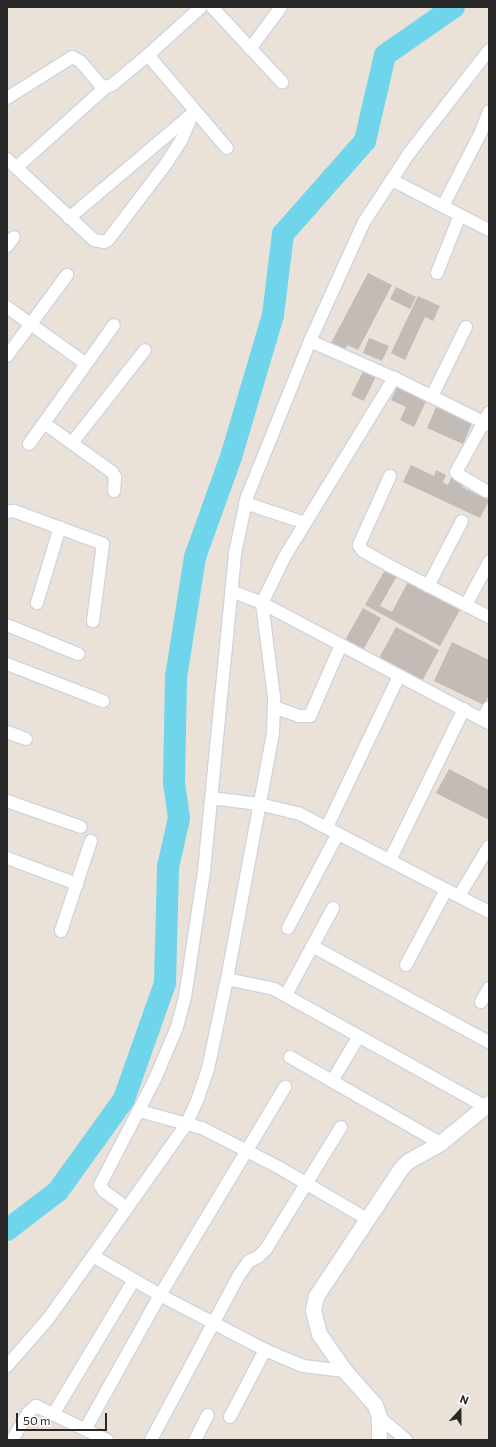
<!DOCTYPE html>
<style>
body{margin:0}
#map{position:relative;width:496px;height:1447px;overflow:hidden;background:#eae1d9;font-family:Commissioner,sans-serif}
div>[style]{position:absolute}
.river>*{height:22px;margin:-11px;padding:0 11px;transform-origin:11px;border-radius:11px;background:#6ed5ea}
.building>*{inset:0;background:#c2bbb6}
.roads{filter:drop-shadow(1px 0 #cfd4e0) drop-shadow(-1px 0 #cfd4e0) drop-shadow(0 1px #cfd4e0) drop-shadow(0 -1px #cfd4e0)}
.minor>*{height:12px;margin:-6px;padding:0 6px;transform-origin:6px;border-radius:6px;background:#fff}
.tertiary>*{height:15px;margin:-7.5px;padding:0 7.5px;transform-origin:7.5px;border-radius:7.5px;background:#fff}
span{translate:-50% -50%;white-space:nowrap;text-align:center;line-height:1.15;-webkit-text-stroke:3px #fff;paint-order:stroke}
.frame{position:absolute;inset:0;border:8px solid #282828;pointer-events:none}
.north{position:absolute;left:440px;top:1391px;width:40px;height:40px;-webkit-text-stroke:3px #fff;paint-order:stroke;rotate:21deg;font-size:11px;font-weight:700;line-height:16px;text-align:center;color:#282828}
.north::after{content:'';display:block;margin:auto;width:14px;height:18px;background:#282828;clip-path:polygon(50% 0,100% 100%,50% 72%,0 100%)}
.scale{position:absolute;left:16px;top:1413px;width:91px;height:18px;box-sizing:border-box;border:2px solid #282828;border-top:0;padding-left:5px;font-size:12px;line-height:14px;white-space:nowrap;color:#282828;-webkit-text-stroke:3px #fff;paint-order:stroke}
</style>
<div id="map">
<div class="river">
<div style="left:7px;top:1230px;width:64px;rotate:-37.4deg"></div>
<div style="left:58px;top:1191px;width:113px;rotate:-54.3deg"></div>
<div style="left:124px;top:1099px;width:123px;rotate:-70.5deg"></div>
<div style="left:165px;top:983px;width:116px;rotate:-88.5deg"></div>
<div style="left:168px;top:867px;width:50px;rotate:-77.3deg"></div>
<div style="left:179px;top:818px;width:35px;rotate:-98deg"></div>
<div style="left:174px;top:783px;width:106px;rotate:-88.9deg"></div>
<div style="left:176px;top:677px;width:121px;rotate:-81deg"></div>
<div style="left:195px;top:557px;width:106px;rotate:-70.2deg"></div>
<div style="left:231px;top:457px;width:148px;rotate:-73.5deg"></div>
<div style="left:273px;top:315px;width:82px;rotate:-83deg"></div>
<div style="left:283px;top:234px;width:124px;rotate:-48.6deg"></div>
<div style="left:365px;top:141px;width:88px;rotate:-76.9deg"></div>
<div style="left:385px;top:55px;width:84px;rotate:-34.8deg"></div>
</div>
<div class="building">
<div style="clip-path:polygon(368px 273px,392px 285px,358px 350px,347px 345px,345px 350px,331px 343px)"></div>
<div style="clip-path:polygon(396px 287px,416px 297px,410px 309px,390px 299px)"></div>
<div style="clip-path:polygon(418px 296px,440px 306px,433px 321px,425px 317px,405px 360px,391px 353px)"></div>
<div style="clip-path:polygon(369px 338px,389px 346px,382px 361px,363px 353px)"></div>
<div style="clip-path:polygon(364px 370px,376px 376px,364px 401px,351px 395px)"></div>
<div style="clip-path:polygon(398px 385px,427px 399px,414px 427px,400px 420px,406px 407px,391px 400px)"></div>
<div style="clip-path:polygon(436px 407px,472px 423px,463px 444px,427px 428px)"></div>
<div style="clip-path:polygon(411px 465px,434px 476px,436px 470px,446px 475px,443px 482px,448px 485px,451px 478px,464px 484px,462px 487px,489px 500px,480px 518px,403px 482px)"></div>
<div style="clip-path:polygon(385px 570px,397px 576px,380px 606px,392px 612px,408px 582px,460px 610px,440px 646px,365px 605px)"></div>
<div style="clip-path:polygon(363px 608px,381px 618px,362px 652px,344px 642px)"></div>
<div style="clip-path:polygon(396px 627px,439px 650px,421px 683px,378px 660px)"></div>
<div style="clip-path:polygon(452px 642px,489px 660px,489px 694px,484px 705px,434px 681px)"></div>
<div style="clip-path:polygon(449px 769px,489px 790px,489px 820px,436px 793px)"></div>
</div>
<div class="roads">
<div class="minor">
<div style="left:212px;top:7px;width:103px;rotate:47deg"></div>
<div style="left:200px;top:8px;width:70px;rotate:137.9deg"></div>
<div style="left:148px;top:55px;width:122px;rotate:49.7deg"></div>
<div style="left:250px;top:49px;width:52px;rotate:-53.6deg"></div>
<div style="left:7px;top:98px;width:77px;rotate:-32.2deg"></div>
<div style="left:72px;top:57px;width:10px;rotate:29deg"></div>
<div style="left:81px;top:62px;width:30px;rotate:50deg"></div>
<div style="left:100px;top:85px;width:6px;rotate:18deg"></div>
<div style="left:106px;top:87px;width:6px;rotate:-18deg"></div>
<div style="left:112px;top:85px;width:47px;rotate:-39.8deg"></div>
<div style="left:7px;top:159px;width:119px;rotate:43deg"></div>
<div style="left:94px;top:240px;width:10px;rotate:11deg"></div>
<div style="left:104px;top:242px;width:4px;rotate:-27deg"></div>
<div style="left:108px;top:240px;width:96px;rotate:-52.7deg"></div>
<div style="left:166px;top:164px;width:27px;rotate:-57deg"></div>
<div style="left:181px;top:141px;width:28px;rotate:-67deg"></div>
<div style="left:17px;top:167px;width:120px;rotate:-42deg"></div>
<div style="left:392px;top:180px;width:109px;rotate:27.3deg"></div>
<div style="left:443px;top:206px;width:83px;rotate:-62.8deg"></div>
<div style="left:481px;top:132px;width:22px;rotate:-69deg"></div>
<div style="left:69px;top:218px;width:161px;rotate:-40.2deg"></div>
<div style="left:7px;top:246px;width:11px;rotate:-52deg"></div>
<div style="left:437px;top:273px;width:62px;rotate:-68.4deg"></div>
<div style="left:7px;top:307px;width:97px;rotate:35.8deg"></div>
<div style="left:310px;top:341px;width:92px;rotate:23.8deg"></div>
<div style="left:394px;top:378px;width:106px;rotate:26.3deg"></div>
<div style="left:7px;top:356px;width:101px;rotate:-53.5deg"></div>
<div style="left:432px;top:396px;width:77px;rotate:-63.8deg"></div>
<div style="left:44px;top:423px;width:84px;rotate:35.8deg"></div>
<div style="left:112px;top:472px;width:6px;rotate:59deg"></div>
<div style="left:115px;top:477px;width:14px;rotate:94deg"></div>
<div style="left:72px;top:443px;width:118px;rotate:-51.9deg"></div>
<div style="left:29px;top:444px;width:146px;rotate:-54.5deg"></div>
<div style="left:390px;top:476px;width:76px;rotate:114.2deg"></div>
<div style="left:359px;top:545px;width:7px;rotate:56deg"></div>
<div style="left:363px;top:551px;width:29px;rotate:29deg"></div>
<div style="left:388px;top:565px;width:114px;rotate:27.2deg"></div>
<div style="left:486px;top:491px;width:31px;rotate:-149deg"></div>
<div style="left:459px;top:475px;width:4px;rotate:-135deg"></div>
<div style="left:456px;top:472px;width:68px;rotate:-60.8deg"></div>
<div style="left:245px;top:503px;width:63px;rotate:18.4deg"></div>
<div style="left:7px;top:512px;width:7px;rotate:-8deg"></div>
<div style="left:14px;top:511px;width:95px;rotate:20.3deg"></div>
<div style="left:103px;top:544px;width:78px;rotate:97.4deg"></div>
<div style="left:428px;top:586px;width:73px;rotate:-62.4deg"></div>
<div style="left:231px;top:591px;width:33px;rotate:21deg"></div>
<div style="left:262px;top:603px;width:257px;rotate:27.9deg"></div>
<div style="left:37px;top:603px;width:79px;rotate:-73.2deg"></div>
<div style="left:466px;top:605px;width:49px;rotate:-61.9deg"></div>
<div style="left:7px;top:625px;width:77px;rotate:22.2deg"></div>
<div style="left:7px;top:664px;width:103px;rotate:21.1deg"></div>
<div style="left:274px;top:707px;width:27px;rotate:20deg"></div>
<div style="left:299px;top:716px;width:11px"></div>
<div style="left:310px;top:716px;width:77px;rotate:-66.4deg"></div>
<div style="left:483px;top:719px;width:13px;rotate:-63deg"></div>
<div style="left:7px;top:732px;width:20px;rotate:20deg"></div>
<div style="left:211px;top:798px;width:48px;rotate:7.1deg"></div>
<div style="left:259px;top:804px;width:42px;rotate:13.7deg"></div>
<div style="left:300px;top:814px;width:213px;rotate:27.4deg"></div>
<div style="left:7px;top:801px;width:78px;rotate:19.4deg"></div>
<div style="left:327px;top:827px;width:167px;rotate:-64.5deg"></div>
<div style="left:7px;top:858px;width:75px;rotate:20.4deg"></div>
<div style="left:390px;top:860px;width:168px;rotate:-63.9deg"></div>
<div style="left:459px;top:896px;width:58px;rotate:-59deg"></div>
<div style="left:288px;top:928px;width:107px;rotate:-62.2deg"></div>
<div style="left:61px;top:931px;width:95px;rotate:-71.6deg"></div>
<div style="left:312px;top:946px;width:201px;rotate:28.5deg"></div>
<div style="left:406px;top:965px;width:85px;rotate:-61.9deg"></div>
<div style="left:227px;top:979px;width:48px;rotate:12deg"></div>
<div style="left:274px;top:989px;width:243px;rotate:29.1deg"></div>
<div style="left:286px;top:995px;width:99px;rotate:-61.6deg"></div>
<div style="left:481px;top:1002px;width:16px;rotate:-60deg"></div>
<div style="left:290px;top:1057px;width:173px;rotate:29.8deg"></div>
<div style="left:332px;top:1081px;width:52px;rotate:-59deg"></div>
<div style="left:139px;top:1111px;width:65px;rotate:15.1deg"></div>
<div style="left:202px;top:1128px;width:88px;rotate:27.1deg"></div>
<div style="left:280px;top:1168px;width:101px;rotate:30.4deg"></div>
<div style="left:127px;top:1208px;width:29px;rotate:-144deg"></div>
<div style="left:104px;top:1191px;width:7px;rotate:-124deg"></div>
<div style="left:100px;top:1185px;width:119px;rotate:-62.6deg"></div>
<div style="left:155px;top:1079px;width:56px;rotate:-67.1deg"></div>
<div style="left:177px;top:1027px;width:31px;rotate:-75deg"></div>
<div style="left:185px;top:997px;width:127px;rotate:-81.4deg"></div>
<div style="left:204px;top:871px;width:320px;rotate:-84.4deg"></div>
<div style="left:235px;top:553px;width:57px;rotate:-77.9deg"></div>
<div style="left:247px;top:497px;width:168px;rotate:-68deg"></div>
<div style="left:310px;top:341px;width:131px;rotate:-65.6deg"></div>
<div style="left:364px;top:222px;width:84px;rotate:-56.7deg"></div>
<div style="left:410px;top:152px;width:129px;rotate:-52.2deg"></div>
<div style="left:93px;top:1256px;width:78px;rotate:30.2deg"></div>
<div style="left:160px;top:1295px;width:119px;rotate:27.6deg"></div>
<div style="left:265px;top:1350px;width:41px;rotate:22.8deg"></div>
<div style="left:303px;top:1366px;width:42px;rotate:6.8deg"></div>
<div style="left:7px;top:1366px;width:62px;rotate:-48.9deg"></div>
<div style="left:48px;top:1319px;width:77px;rotate:-54.5deg"></div>
<div style="left:93px;top:1256px;width:163px;rotate:-54.7deg"></div>
<div style="left:187px;top:1123px;width:27px;rotate:-66deg"></div>
<div style="left:198px;top:1098px;width:31px;rotate:-71deg"></div>
<div style="left:208px;top:1069px;width:92px;rotate:-78.1deg"></div>
<div style="left:227px;top:979px;width:250px;rotate:-79.4deg"></div>
<div style="left:273px;top:733px;width:36px;rotate:-88deg"></div>
<div style="left:274px;top:697px;width:95px;rotate:-97.3deg"></div>
<div style="left:262px;top:603px;width:52px;rotate:-63.9deg"></div>
<div style="left:285px;top:556px;width:209px;rotate:-58.5deg"></div>
<div style="left:54px;top:1413px;width:155px;rotate:-59deg"></div>
<div style="left:230px;top:1417px;width:76px;rotate:-62.4deg"></div>
<div style="left:379px;top:1417px;width:35px;rotate:40deg"></div>
<div style="left:86px;top:1428px;width:152px;rotate:-60.9deg"></div>
<div style="left:160px;top:1295px;width:243px;rotate:-59deg"></div>
<div style="left:12px;top:1440px;width:33px;rotate:-59deg"></div>
<div style="left:29px;top:1412px;width:9px;rotate:-41deg"></div>
<div style="left:36px;top:1406px;width:79px;rotate:25.6deg"></div>
<div style="left:151px;top:1440px;width:187px;rotate:-61.9deg"></div>
<div style="left:239px;top:1275px;width:17px;rotate:-54deg"></div>
<div style="left:249px;top:1261px;width:10px;rotate:-24deg"></div>
<div style="left:258px;top:1257px;width:11px;rotate:-45deg"></div>
<div style="left:266px;top:1249px;width:143px;rotate:-58.4deg"></div>
<div style="left:195px;top:1440px;width:28px;rotate:-63deg"></div>
</div>
<div class="tertiary">
<div style="left:379px;top:1440px;width:23px;rotate:-90deg"></div>
<div style="left:379px;top:1417px;width:13px;rotate:-108deg"></div>
<div style="left:375px;top:1405px;width:45px;rotate:-131.4deg"></div>
<div style="left:345px;top:1371px;width:45px;rotate:-125.1deg"></div>
<div style="left:319px;top:1334px;width:25px;rotate:-104deg"></div>
<div style="left:313px;top:1310px;width:14px;rotate:-78deg"></div>
<div style="left:316px;top:1296px;width:154px;rotate:-56.4deg"></div>
<div style="left:401px;top:1168px;width:10px;rotate:-45deg"></div>
<div style="left:408px;top:1161px;width:37px;rotate:-29deg"></div>
<div style="left:440px;top:1143px;width:63px;rotate:-39.2deg"></div>
</div>
</div>
<div class="frame"></div>
<div class="north">N</div>
<div class="scale">50 m</div>
</div>
